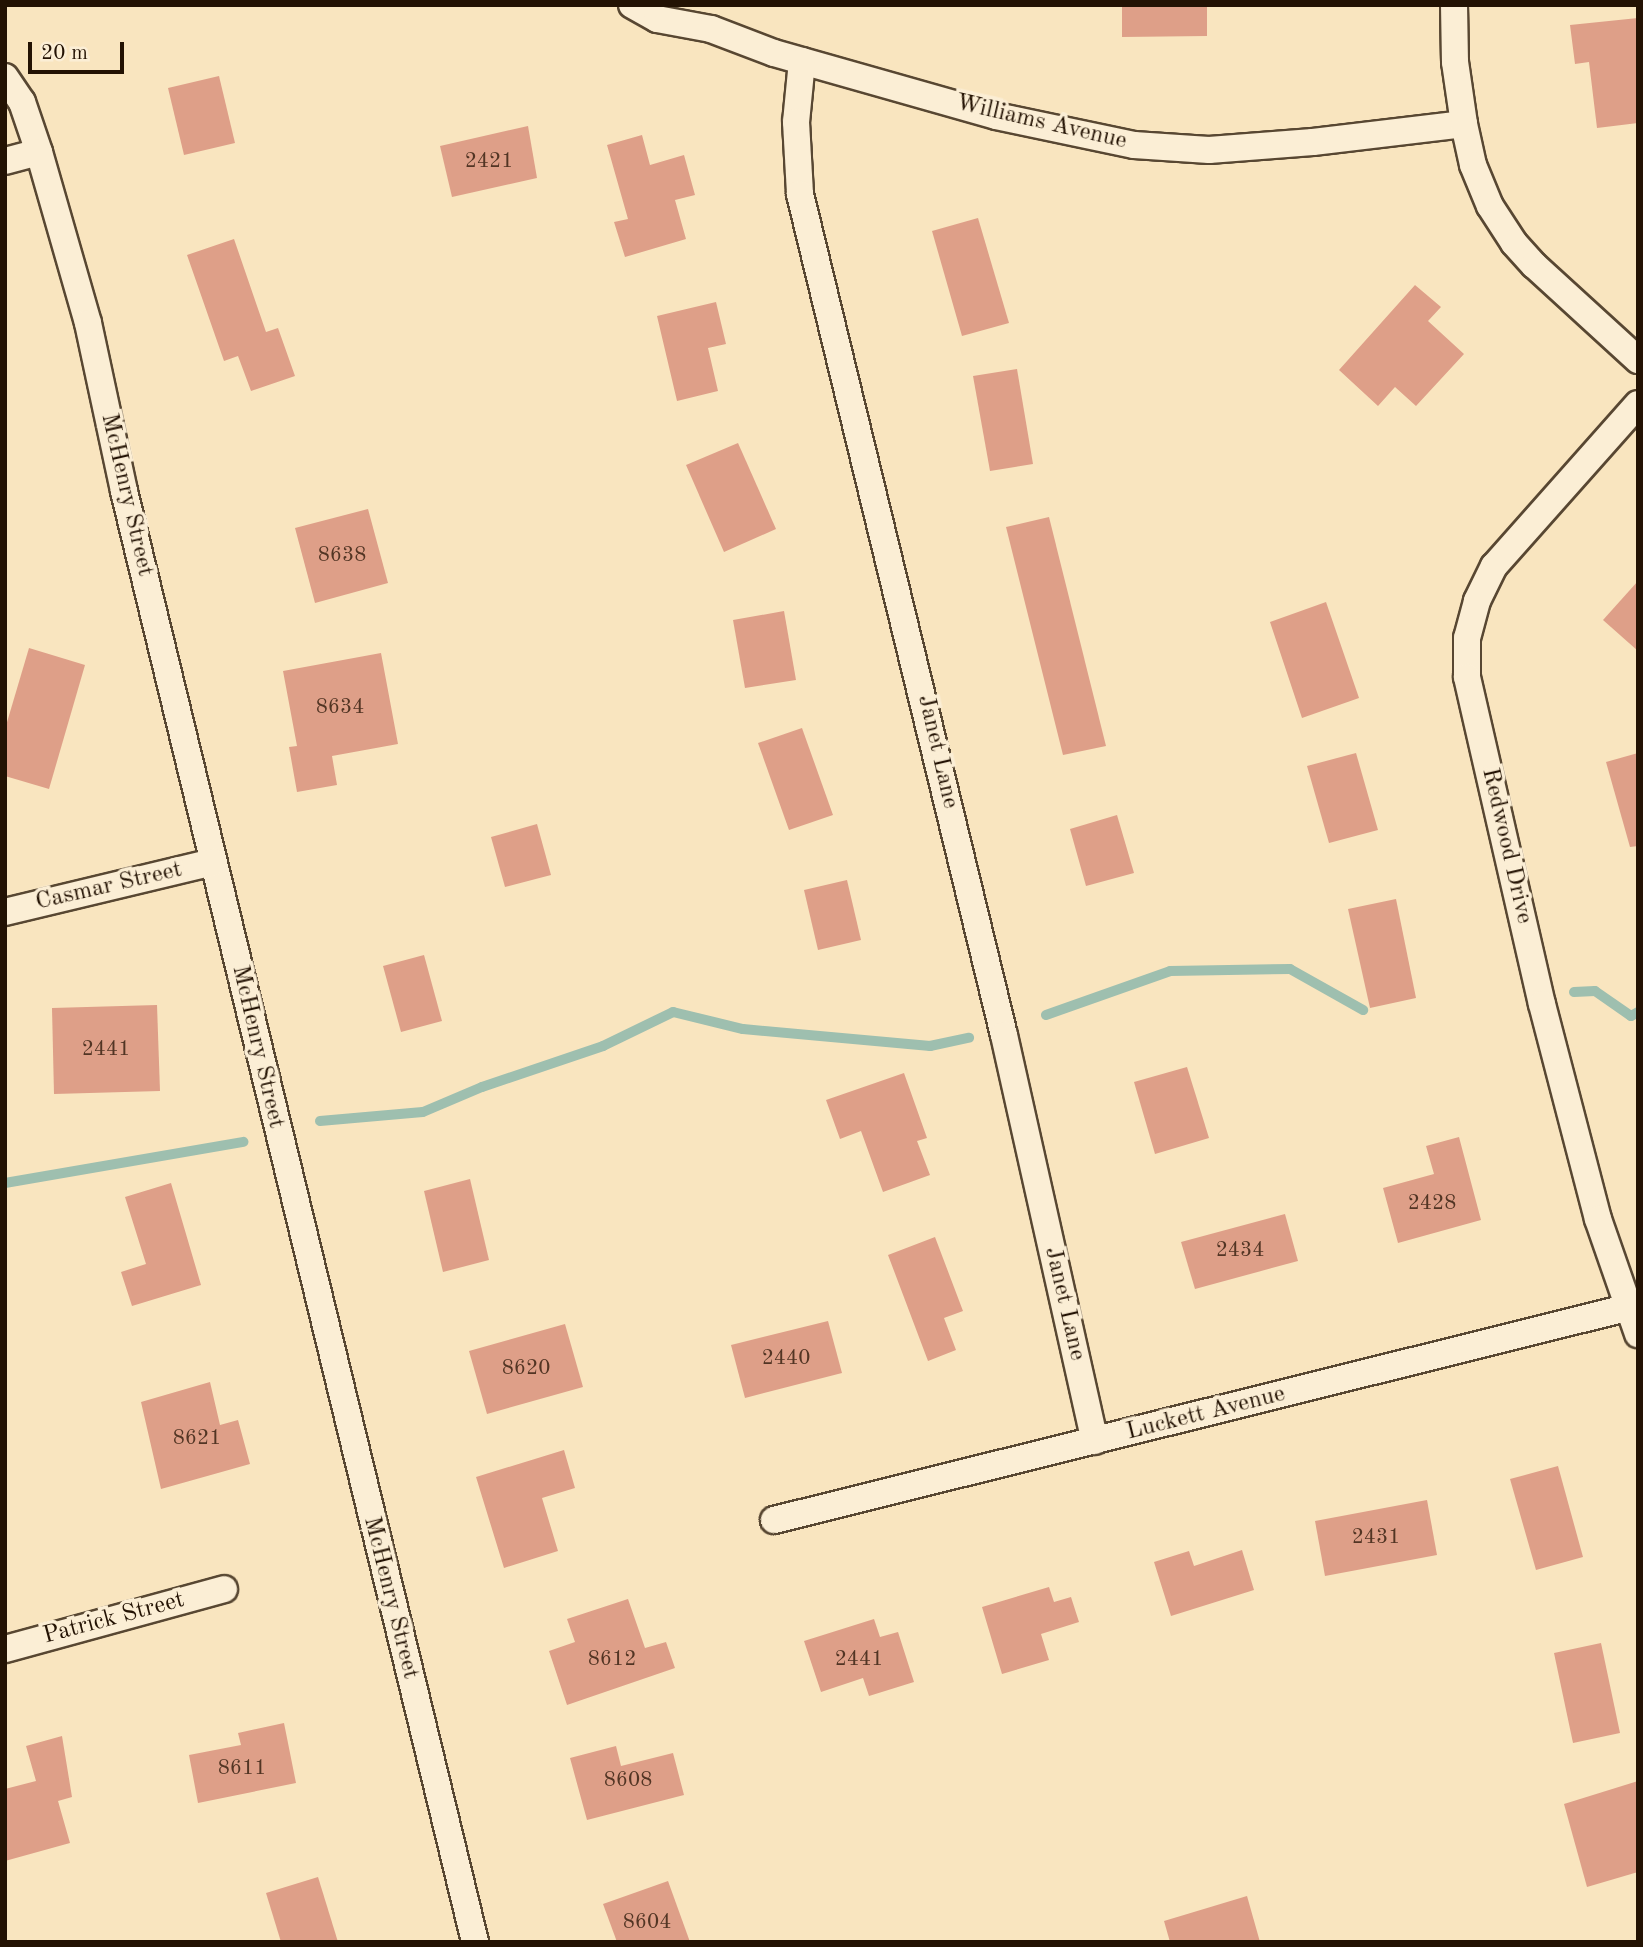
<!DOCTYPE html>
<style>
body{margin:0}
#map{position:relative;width:1643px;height:1947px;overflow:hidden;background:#f9e5bf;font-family:"Old Standard TT",serif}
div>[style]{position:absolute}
.stream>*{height:10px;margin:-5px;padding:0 5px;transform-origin:5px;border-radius:5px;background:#9ebfaf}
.building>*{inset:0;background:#de9f88}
.roads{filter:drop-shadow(2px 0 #584732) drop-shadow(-2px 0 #584732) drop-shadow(0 2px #584732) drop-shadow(0 -2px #584732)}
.street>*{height:26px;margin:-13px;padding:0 13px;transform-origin:13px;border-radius:13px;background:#fbeed5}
span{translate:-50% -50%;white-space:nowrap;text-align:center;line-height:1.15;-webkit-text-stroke:7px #fbeed5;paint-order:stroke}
.number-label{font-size:21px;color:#523524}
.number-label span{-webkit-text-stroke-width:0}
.street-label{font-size:24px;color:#231203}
.frame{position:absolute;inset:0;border:7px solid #231203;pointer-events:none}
.scale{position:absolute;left:28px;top:42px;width:96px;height:32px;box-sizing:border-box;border:4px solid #231203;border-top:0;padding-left:9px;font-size:21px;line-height:24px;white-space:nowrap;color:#231203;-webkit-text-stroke:5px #fbeed5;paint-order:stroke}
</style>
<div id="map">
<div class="stream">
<div style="left:1574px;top:992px;width:21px;rotate:-3deg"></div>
<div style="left:1595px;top:991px;width:44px;rotate:34.8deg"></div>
<div style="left:1631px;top:1016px;width:8px;rotate:-30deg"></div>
<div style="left:1046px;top:1015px;width:132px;rotate:-19.5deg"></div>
<div style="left:1170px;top:971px;width:120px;rotate:-1deg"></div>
<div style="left:1290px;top:969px;width:84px;rotate:29.3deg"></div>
<div style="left:320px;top:1121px;width:103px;rotate:-5deg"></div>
<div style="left:423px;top:1112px;width:64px;rotate:-23deg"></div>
<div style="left:482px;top:1087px;width:128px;rotate:-18.7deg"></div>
<div style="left:603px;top:1046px;width:78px;rotate:-25.9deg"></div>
<div style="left:673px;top:1012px;width:72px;rotate:13.7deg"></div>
<div style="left:743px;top:1029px;width:188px;rotate:5.2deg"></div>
<div style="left:930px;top:1046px;width:40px;rotate:-12deg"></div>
<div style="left:5px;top:1183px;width:242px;rotate:-9.8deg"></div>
</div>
<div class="building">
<div style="clip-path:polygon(1122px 5px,1207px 5px,1207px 36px,1122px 37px)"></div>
<div style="clip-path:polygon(1638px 18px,1638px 123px,1597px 128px,1589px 62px,1575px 64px,1570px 25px)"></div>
<div style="clip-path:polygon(219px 76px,235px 143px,184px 155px,168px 88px)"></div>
<div style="clip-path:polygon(528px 126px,537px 178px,452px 197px,440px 146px)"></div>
<div style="clip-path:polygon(642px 135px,650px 165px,684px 155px,695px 195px,675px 200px,686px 239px,625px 257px,614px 222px,628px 219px,607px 145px)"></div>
<div style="clip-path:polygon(978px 218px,1009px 323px,962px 336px,932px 231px)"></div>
<div style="clip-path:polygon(234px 239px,266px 332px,278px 328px,295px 376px,251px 391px,238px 356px,224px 361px,187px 255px)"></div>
<div style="clip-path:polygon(1415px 285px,1441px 307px,1428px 321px,1464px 354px,1416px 406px,1395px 387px,1378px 406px,1339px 370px)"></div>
<div style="clip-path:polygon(716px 302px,726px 344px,708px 348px,718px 391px,677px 401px,657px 316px)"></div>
<div style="clip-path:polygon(1017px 369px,1033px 464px,990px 471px,973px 376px)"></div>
<div style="clip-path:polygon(738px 443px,776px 529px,724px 552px,686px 465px)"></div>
<div style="clip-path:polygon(368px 509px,388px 583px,315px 603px,295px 528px)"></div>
<div style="clip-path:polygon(1049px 517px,1106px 746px,1063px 755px,1006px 527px)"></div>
<div style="clip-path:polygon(1638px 581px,1638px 651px,1603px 620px)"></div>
<div style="clip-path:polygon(1326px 602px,1359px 698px,1302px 718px,1270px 622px)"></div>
<div style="clip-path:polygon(784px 611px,796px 680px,745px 688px,733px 620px)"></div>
<div style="clip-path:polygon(29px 648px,85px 665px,49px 789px,5px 776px,5px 729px)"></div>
<div style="clip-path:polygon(381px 653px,398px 744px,332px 756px,337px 785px,297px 792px,289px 747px,297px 746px,283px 671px)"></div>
<div style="clip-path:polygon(802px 728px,833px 815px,789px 830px,758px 743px)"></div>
<div style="clip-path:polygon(1356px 753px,1378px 830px,1329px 843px,1307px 766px)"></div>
<div style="clip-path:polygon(1638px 753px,1638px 846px,1630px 847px,1606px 762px)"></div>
<div style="clip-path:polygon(1117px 815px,1134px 873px,1086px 886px,1070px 829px)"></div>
<div style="clip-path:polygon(537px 824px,551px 875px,505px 887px,491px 837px)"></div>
<div style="clip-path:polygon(847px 880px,861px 940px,818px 950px,804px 890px)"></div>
<div style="clip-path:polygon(1396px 899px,1416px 998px,1370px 1008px,1348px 909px)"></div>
<div style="clip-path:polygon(424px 955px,442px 1021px,401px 1032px,383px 966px)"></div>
<div style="clip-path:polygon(157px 1005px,160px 1091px,54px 1094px,52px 1008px)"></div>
<div style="clip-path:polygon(1187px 1067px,1209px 1138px,1155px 1154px,1134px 1082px)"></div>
<div style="clip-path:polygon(904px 1073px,927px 1138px,917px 1141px,930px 1175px,883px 1192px,861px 1131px,840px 1139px,826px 1100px)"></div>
<div style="clip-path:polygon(1459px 1137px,1481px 1220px,1398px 1243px,1383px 1188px,1434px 1174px,1426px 1146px)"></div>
<div style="clip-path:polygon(470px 1179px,489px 1260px,443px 1272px,424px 1191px)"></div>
<div style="clip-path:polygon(171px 1183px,201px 1285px,132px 1306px,121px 1272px,146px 1264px,125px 1197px)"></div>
<div style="clip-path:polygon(1285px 1214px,1298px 1261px,1195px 1289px,1181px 1242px)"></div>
<div style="clip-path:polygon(935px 1237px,963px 1311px,944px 1318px,956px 1350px,928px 1361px,888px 1255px)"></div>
<div style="clip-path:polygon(828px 1321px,842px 1373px,745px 1398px,731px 1345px)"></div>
<div style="clip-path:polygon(565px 1324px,583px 1387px,487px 1414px,469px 1351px)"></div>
<div style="clip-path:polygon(210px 1382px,220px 1425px,238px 1420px,250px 1464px,161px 1489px,141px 1402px)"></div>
<div style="clip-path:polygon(564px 1450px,575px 1488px,542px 1498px,558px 1551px,504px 1568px,476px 1477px)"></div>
<div style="clip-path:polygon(1558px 1466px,1583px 1557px,1536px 1570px,1510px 1479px)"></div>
<div style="clip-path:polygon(1427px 1500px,1437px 1555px,1325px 1576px,1315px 1521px)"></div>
<div style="clip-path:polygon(1242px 1550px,1254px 1590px,1171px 1616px,1154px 1562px,1189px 1551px,1194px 1566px)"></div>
<div style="clip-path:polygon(1049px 1587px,1054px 1602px,1071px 1597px,1079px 1622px,1041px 1634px,1049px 1660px,1002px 1674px,982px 1607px)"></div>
<div style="clip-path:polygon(628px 1599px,645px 1648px,666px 1642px,675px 1668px,567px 1705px,549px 1651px,575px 1642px,567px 1619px)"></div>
<div style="clip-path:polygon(874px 1619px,880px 1637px,898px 1632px,914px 1682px,869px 1696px,863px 1678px,821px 1692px,804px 1641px)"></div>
<div style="clip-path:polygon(1601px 1643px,1620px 1733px,1573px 1743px,1554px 1653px)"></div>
<div style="clip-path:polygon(284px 1723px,296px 1783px,198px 1803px,189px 1755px,241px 1745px,238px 1733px)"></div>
<div style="clip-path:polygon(62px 1736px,72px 1797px,58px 1801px,70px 1843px,5px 1861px,5px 1789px,36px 1781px,26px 1746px)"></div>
<div style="clip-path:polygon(616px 1746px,621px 1766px,673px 1753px,684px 1795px,587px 1820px,570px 1758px)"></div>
<div style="clip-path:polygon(1638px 1781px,1638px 1872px,1587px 1887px,1564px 1804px)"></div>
<div style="clip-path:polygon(318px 1877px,338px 1942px,281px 1942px,266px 1893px)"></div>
<div style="clip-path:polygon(668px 1881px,690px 1942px,617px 1942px,603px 1904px)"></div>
<div style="clip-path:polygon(1247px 1896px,1260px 1942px,1170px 1942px,1164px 1921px)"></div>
</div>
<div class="roads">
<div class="street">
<div style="left:632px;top:5px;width:29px;rotate:29deg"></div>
<div style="left:657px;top:19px;width:55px;rotate:10.5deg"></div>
<div style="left:711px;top:29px;width:67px;rotate:20.9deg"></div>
<div style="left:774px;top:53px;width:231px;rotate:15.8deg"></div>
<div style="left:996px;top:116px;width:141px;rotate:11.9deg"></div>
<div style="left:1134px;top:145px;width:75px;rotate:3.8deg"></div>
<div style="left:1209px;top:150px;width:104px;rotate:-4.4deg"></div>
<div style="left:1313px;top:142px;width:152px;rotate:-6.8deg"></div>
<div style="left:1454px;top:5px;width:57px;rotate:89deg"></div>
<div style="left:1455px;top:62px;width:63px;rotate:81.7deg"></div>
<div style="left:1464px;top:124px;width:42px;rotate:77.6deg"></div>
<div style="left:1473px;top:165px;width:44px;rotate:67.5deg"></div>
<div style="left:1490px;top:206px;width:44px;rotate:57deg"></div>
<div style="left:1514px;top:243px;width:30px;rotate:48deg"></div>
<div style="left:1534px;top:265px;width:141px;rotate:42.4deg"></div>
<div style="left:802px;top:61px;width:61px;rotate:95.6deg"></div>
<div style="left:796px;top:122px;width:72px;rotate:86.8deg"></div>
<div style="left:800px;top:194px;width:865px;rotate:76.37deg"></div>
<div style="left:1004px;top:1035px;width:416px;rotate:77.4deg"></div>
<div style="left:5px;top:77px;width:30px;rotate:56deg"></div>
<div style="left:22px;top:102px;width:53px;rotate:71.2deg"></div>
<div style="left:39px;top:152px;width:178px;rotate:74deg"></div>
<div style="left:88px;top:323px;width:172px;rotate:77.9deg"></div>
<div style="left:124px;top:491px;width:1493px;rotate:76.4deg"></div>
<div style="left:5px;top:161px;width:35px;rotate:-15deg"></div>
<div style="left:1638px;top:404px;width:217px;rotate:131.6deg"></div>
<div style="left:1494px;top:566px;width:39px;rotate:116deg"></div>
<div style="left:1477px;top:601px;width:38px;rotate:105deg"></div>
<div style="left:1467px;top:638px;width:39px;rotate:90deg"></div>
<div style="left:1467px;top:677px;width:335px;rotate:77.1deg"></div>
<div style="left:1542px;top:1004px;width:222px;rotate:75.4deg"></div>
<div style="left:1598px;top:1219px;width:122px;rotate:70.8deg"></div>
<div style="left:5px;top:912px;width:214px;rotate:-13.5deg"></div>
<div style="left:774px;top:1520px;width:890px;rotate:-13.97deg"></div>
<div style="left:5px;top:1649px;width:227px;rotate:-15.3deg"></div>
</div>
</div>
<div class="number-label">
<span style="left:489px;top:162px">2421</span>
<span style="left:342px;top:556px">8638</span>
<span style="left:340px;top:708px">8634</span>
<span style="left:106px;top:1050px">2441</span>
<span style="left:1432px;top:1204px">2428</span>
<span style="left:1240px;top:1251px">2434</span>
<span style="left:786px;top:1359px">2440</span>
<span style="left:526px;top:1369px">8620</span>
<span style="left:197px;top:1439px">8621</span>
<span style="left:1376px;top:1538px">2431</span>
<span style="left:612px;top:1660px">8612</span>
<span style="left:859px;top:1660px">2441</span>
<span style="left:242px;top:1769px">8611</span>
<span style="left:628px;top:1781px">8608</span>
<span style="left:647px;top:1923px">8604</span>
</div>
<div class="street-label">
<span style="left:1041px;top:123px;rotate:13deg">Williams Avenue</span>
<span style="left:126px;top:495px;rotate:77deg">McHenry Street</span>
<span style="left:937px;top:752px;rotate:77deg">Janet Lane</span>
<span style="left:1506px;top:846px;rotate:77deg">Redwood Drive</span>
<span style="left:109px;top:887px;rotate:-13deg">Casmar Street</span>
<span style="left:257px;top:1047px;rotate:77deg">McHenry Street</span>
<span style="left:1064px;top:1304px;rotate:77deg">Janet Lane</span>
<span style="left:1206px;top:1414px;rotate:-14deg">Luckett Avenue</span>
<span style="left:390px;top:1598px;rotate:76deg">McHenry Street</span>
<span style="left:114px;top:1619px;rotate:-15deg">Patrick Street</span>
</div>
<div class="frame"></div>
<div class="scale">20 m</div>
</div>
